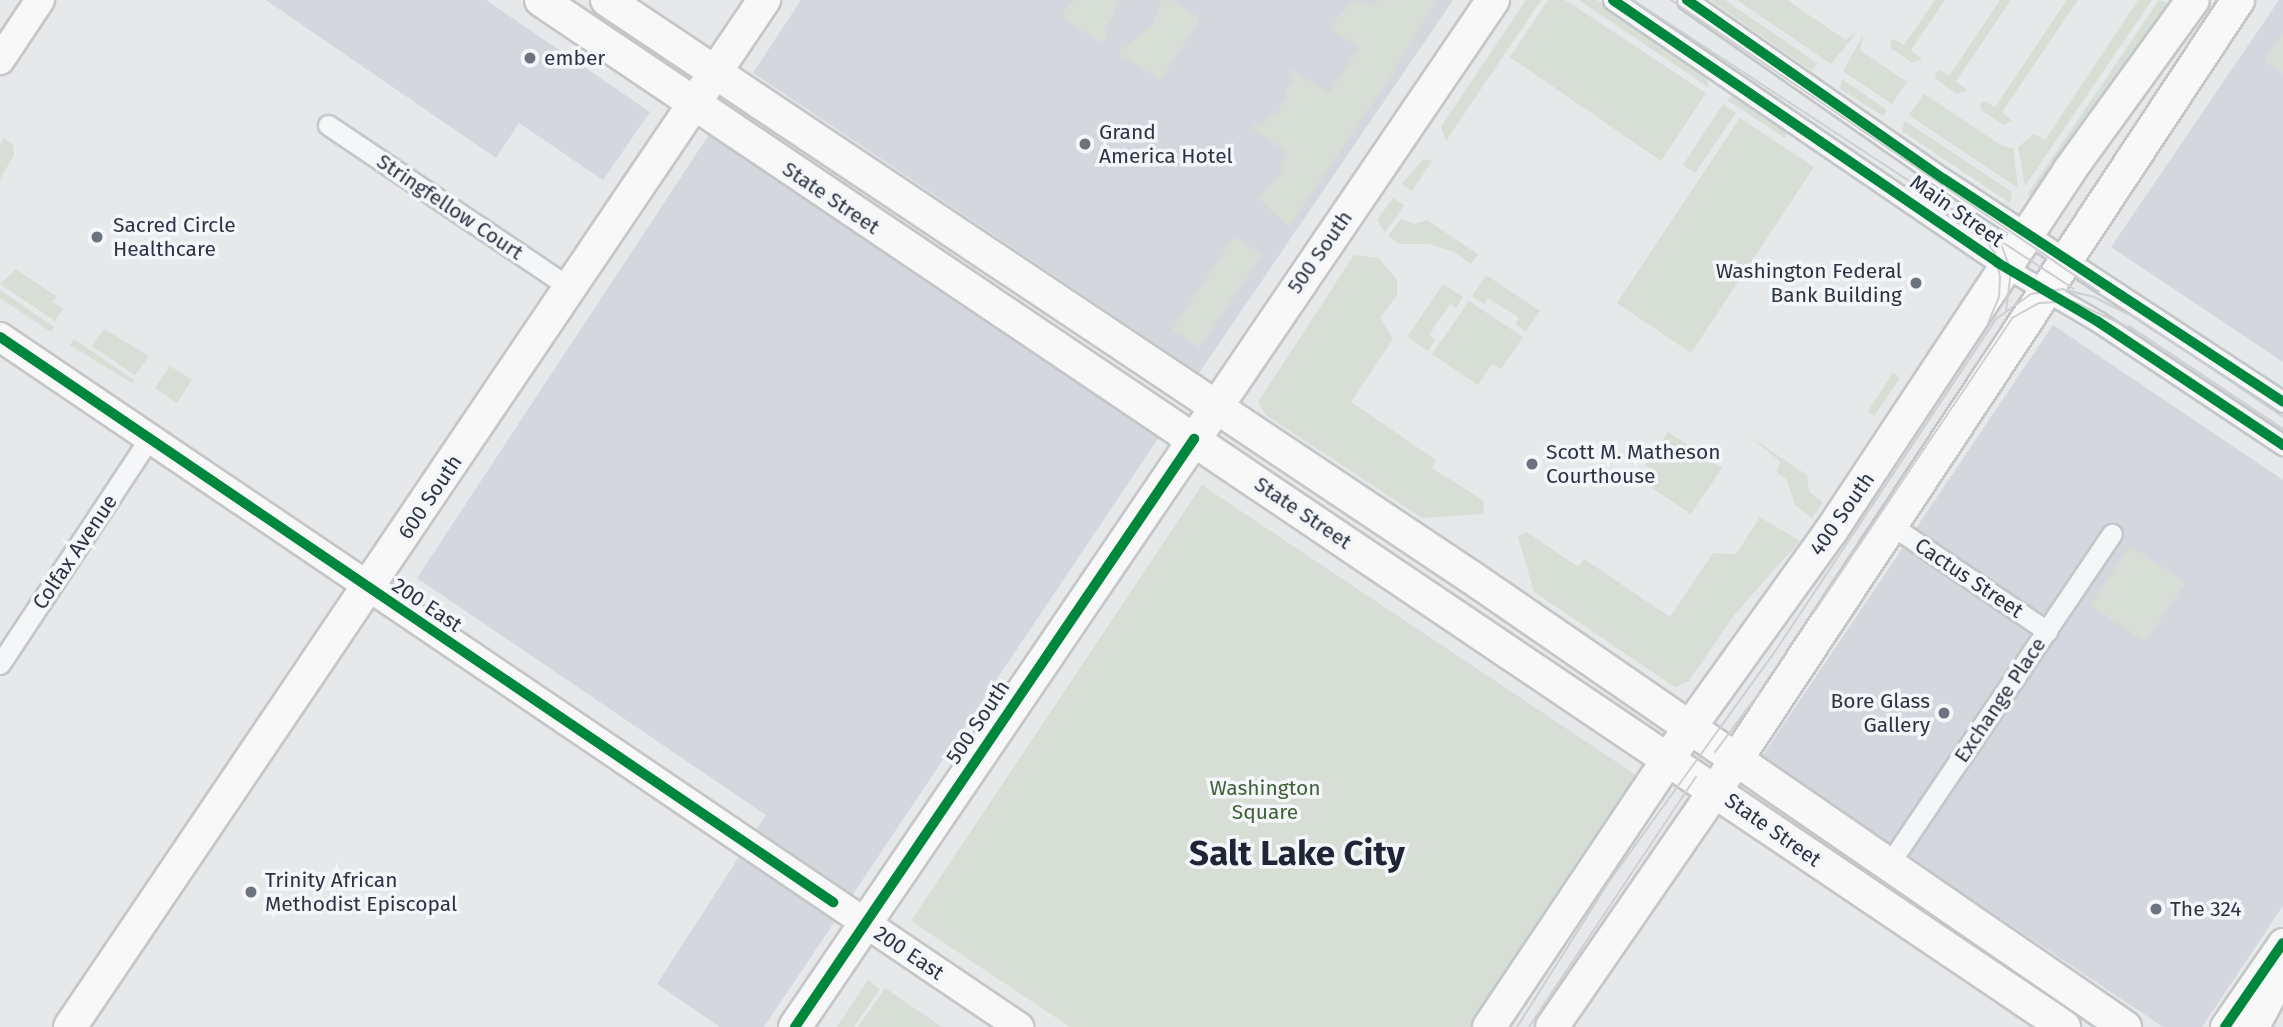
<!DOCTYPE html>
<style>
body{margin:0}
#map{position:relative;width:2283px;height:1027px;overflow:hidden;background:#e6e8ea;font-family:"Fira Sans",sans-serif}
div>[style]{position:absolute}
.built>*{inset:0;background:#d4d7dd}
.green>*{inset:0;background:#d6ded6}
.roads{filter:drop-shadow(2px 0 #c4c6c8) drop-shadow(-2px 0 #c4c6c8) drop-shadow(0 2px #c4c6c8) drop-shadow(0 -2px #c4c6c8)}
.street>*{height:19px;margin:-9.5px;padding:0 9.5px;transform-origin:9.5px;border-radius:9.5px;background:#f5f6f7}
.secondary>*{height:28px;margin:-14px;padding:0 14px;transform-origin:14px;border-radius:14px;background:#f8f8f8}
.primary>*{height:32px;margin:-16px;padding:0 16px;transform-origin:16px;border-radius:16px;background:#f8f8f8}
.tram>*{height:2px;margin:-1px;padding:0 1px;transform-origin:1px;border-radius:1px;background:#cecfd2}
.cycleway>*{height:10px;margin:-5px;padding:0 5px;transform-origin:5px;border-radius:5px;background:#00873e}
.dots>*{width:19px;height:19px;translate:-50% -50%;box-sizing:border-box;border:4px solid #f4f6f9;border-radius:50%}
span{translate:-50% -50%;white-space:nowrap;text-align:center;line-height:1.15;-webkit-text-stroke:7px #f4f6f9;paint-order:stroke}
.poi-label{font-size:21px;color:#2b3445}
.left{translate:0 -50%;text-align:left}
.right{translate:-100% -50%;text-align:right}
.street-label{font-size:21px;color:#2b3445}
.park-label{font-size:21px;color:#3f6138}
.town-label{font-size:35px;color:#1d2536;font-weight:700}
</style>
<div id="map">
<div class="built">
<div style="clip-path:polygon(266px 0,486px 0,650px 112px,603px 180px,519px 123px,496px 158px)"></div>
<div style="clip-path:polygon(801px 0,1453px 0,1199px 373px,753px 73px)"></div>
<div style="clip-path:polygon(2279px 0,2283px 0,2283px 362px,2111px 247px)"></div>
<div style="clip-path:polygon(710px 133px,1159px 437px,764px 1027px,720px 1027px,657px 984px,766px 815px,417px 578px)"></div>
<div style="clip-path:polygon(2053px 325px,2283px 480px,2283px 906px,2202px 1027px,2163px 1027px,1761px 758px)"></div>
</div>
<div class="green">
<div style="clip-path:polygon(1074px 0,1118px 0,1114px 16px,1104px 30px,1108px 39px,1101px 43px,1063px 18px,1064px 10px)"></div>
<div style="clip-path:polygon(1162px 0,1173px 0,1200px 19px,1161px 80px,1120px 55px,1120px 51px,1152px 26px)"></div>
<div style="clip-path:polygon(1352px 0,1375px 6px,1379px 0,1436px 0,1392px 75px,1289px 227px,1258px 198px,1283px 170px,1279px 167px,1288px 153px,1252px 129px,1256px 122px,1262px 126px,1271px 113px,1275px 115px,1288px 96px,1284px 93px,1293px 80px,1288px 76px,1292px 69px,1329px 93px,1359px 48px,1330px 28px)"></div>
<div style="clip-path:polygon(1526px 0,1541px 0,1446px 141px,1441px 127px)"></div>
<div style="clip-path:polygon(1548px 0,1565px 0,1706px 93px,1661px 161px,1510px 57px)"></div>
<div style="clip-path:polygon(1579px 0,1597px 0,1706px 74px,1709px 88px)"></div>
<div style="clip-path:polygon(1710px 0,1725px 0,1817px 63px,1812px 71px)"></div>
<div style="clip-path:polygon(1737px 0,1787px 0,1846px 40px,1858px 31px,1831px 64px)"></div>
<div style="clip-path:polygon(1935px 0,1945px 0,1911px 50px,1922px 59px,1912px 63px,1891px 48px,1890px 42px,1894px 39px,1904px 45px)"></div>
<div style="clip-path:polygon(2000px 0,2011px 0,1956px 81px,1967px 90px,1957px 94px,1936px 79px,1935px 73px,1939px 70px,1949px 76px)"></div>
<div style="clip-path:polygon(2067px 0,2078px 0,2002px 112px,2012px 121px,2003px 125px,1981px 110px,1980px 104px,1984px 101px,1995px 107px)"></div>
<div style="clip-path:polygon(2138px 0,2152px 0,2025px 186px,2018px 147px,2034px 134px,2045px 140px)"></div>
<div style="clip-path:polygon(2159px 0,2169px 3px,2038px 198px,2027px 195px)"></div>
<div style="clip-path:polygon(2283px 33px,2283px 74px,2264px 61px)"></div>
<div style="clip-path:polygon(1863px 35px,1860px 50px,1907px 82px,1892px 104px,1843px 71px)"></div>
<div style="clip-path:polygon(1842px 79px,1887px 110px,1883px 116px,1840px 89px)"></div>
<div style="clip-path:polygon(1924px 94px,2002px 146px,2013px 148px,2018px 188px,1909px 115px)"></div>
<div style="clip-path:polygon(1732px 96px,1787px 129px,1785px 138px,1727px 100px)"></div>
<div style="clip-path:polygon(1723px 104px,1736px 113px,1695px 173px,1683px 165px)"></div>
<div style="clip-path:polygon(1740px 118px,1814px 167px,1691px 353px,1617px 303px)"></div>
<div style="clip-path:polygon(1905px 121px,2012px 192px,2010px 203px,1902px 131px)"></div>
<div style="clip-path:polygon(4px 138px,13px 145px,14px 155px,0 179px,0 145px)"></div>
<div style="clip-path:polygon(1423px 159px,1432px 161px,1412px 191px,1402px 184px)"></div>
<div style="clip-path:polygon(1393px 198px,1404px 205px,1385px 233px,1377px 220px)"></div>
<div style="clip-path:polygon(1401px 219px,1414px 224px,1427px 220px,1478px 254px,1471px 264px,1454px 252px,1429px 244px,1400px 244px,1388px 236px)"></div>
<div style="clip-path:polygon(1235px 236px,1262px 255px,1199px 348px,1172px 330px)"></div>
<div style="clip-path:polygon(1354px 255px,1379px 258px,1397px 280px,1397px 295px,1380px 318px,1393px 339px,1351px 402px,1436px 460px,1432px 468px,1484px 501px,1483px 514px,1422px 518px,1266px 415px,1258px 402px)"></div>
<div style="clip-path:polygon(16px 269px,57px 297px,52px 302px,63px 308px,55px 321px,0 284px)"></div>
<div style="clip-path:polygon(1486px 275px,1540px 311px,1526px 331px,1515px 324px,1519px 318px,1488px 298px,1484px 304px,1472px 296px)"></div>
<div style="clip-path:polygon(1443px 284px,1463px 297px,1456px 308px,1450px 304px,1429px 335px,1435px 340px,1428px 351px,1407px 337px)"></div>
<div style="clip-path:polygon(0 290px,54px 327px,51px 332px,0 298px)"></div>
<div style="clip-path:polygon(1469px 301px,1523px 337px,1501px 369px,1492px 364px,1478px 385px,1432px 354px)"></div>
<div style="clip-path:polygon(104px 329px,149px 356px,135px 375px,92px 346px)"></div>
<div style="clip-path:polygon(74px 339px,134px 380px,132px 383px,70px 345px)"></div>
<div style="clip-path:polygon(170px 366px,192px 380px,177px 403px,155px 388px)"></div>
<div style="clip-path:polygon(1893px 373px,1900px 378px,1874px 416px,1868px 411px)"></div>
<div style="clip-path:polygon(1668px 432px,1722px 468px,1691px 514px,1645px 483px,1653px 471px,1645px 465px)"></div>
<div style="clip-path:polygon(1750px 437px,1807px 475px,1809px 492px,1823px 502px,1812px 518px,1795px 505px,1787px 480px,1776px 471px,1781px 462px)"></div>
<div style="clip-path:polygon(1202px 485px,1639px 777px,1472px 1027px,1070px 1027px,911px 921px)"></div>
<div style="clip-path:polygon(1760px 517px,1800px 541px,1734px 615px,1689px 681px,1675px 687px,1534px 592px,1518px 537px,1527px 532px,1578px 567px,1584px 559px,1670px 617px,1713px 553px,1736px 554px)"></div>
<div style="clip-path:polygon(2130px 546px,2186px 583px,2145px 642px,2090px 606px)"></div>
<div style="clip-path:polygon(868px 980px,880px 989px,854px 1027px,837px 1027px)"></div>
<div style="clip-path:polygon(885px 988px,942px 1027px,858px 1027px)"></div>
</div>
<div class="roads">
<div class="street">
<div style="left:1613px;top:0;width:466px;rotate:34.3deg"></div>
<div style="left:1998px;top:263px;width:115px;rotate:30.4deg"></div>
<div style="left:2097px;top:321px;width:224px;rotate:33.7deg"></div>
<div style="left:1687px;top:0;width:313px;rotate:34.9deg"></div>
<div style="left:1944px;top:179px;width:406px;rotate:33.3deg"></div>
<div style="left:328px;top:125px;width:294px;rotate:33.9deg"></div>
<div style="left:1891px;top:525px;width:189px;rotate:34.2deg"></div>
<div style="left:0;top:664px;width:270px;rotate:-56.5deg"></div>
<div style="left:1887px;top:867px;width:402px;rotate:-56deg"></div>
</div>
<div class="secondary">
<div style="left:0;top:60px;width:72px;rotate:-56.3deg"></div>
<div style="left:0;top:337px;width:1231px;rotate:34.1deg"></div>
<div style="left:2225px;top:1027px;width:102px;rotate:-55.4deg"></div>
<div style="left:2255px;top:1027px;width:60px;rotate:-62.2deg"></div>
</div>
<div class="primary">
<div style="left:541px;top:0;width:1837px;rotate:33.99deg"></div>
<div style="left:607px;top:0;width:1039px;rotate:33.74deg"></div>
<div style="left:1471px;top:577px;width:794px;rotate:34.53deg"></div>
<div style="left:70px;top:1027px;width:1240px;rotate:-55.95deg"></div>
<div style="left:795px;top:1027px;width:1242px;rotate:-55.8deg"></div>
<div style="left:1489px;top:1027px;width:361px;rotate:-56.2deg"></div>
<div style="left:1690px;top:727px;width:241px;rotate:-54.3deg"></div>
<div style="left:1831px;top:531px;width:432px;rotate:-56.5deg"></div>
<div style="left:2069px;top:171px;width:211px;rotate:-54.1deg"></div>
<div style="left:1552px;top:1027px;width:324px;rotate:-55.4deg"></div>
<div style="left:1736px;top:760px;width:911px;rotate:-56.55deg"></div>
</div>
</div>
<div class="tram">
<div style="left:1633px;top:0;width:527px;rotate:33.24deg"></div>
<div style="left:1671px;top:0;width:518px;rotate:34.3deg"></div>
<div style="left:1978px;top:230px;width:29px;rotate:54deg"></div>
<div style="left:1995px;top:253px;width:25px;rotate:78deg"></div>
<div style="left:2000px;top:277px;width:20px;rotate:93deg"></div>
<div style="left:1999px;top:297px;width:28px;rotate:113deg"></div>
<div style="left:2000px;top:241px;width:32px;rotate:70deg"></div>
<div style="left:2011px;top:271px;width:40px;rotate:97.1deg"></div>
<div style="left:2134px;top:316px;width:180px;rotate:34.1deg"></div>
<div style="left:2129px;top:326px;width:185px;rotate:33.8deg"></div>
<div style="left:1814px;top:612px;width:354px;rotate:-56deg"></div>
<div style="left:2012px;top:318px;width:31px;rotate:-29deg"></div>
<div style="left:2039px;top:303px;width:33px;rotate:-3deg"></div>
<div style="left:2072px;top:301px;width:71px;rotate:25.1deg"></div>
<div style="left:1715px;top:752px;width:74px;rotate:-53.3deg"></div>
<div style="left:1517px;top:1027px;width:170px;rotate:-57.7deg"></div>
<div style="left:1608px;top:883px;width:280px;rotate:-54.2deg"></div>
<div style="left:1772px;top:656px;width:405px;rotate:-56.4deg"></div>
<div style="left:1996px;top:319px;width:43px;rotate:-35.5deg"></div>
<div style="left:2031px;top:294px;width:31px;rotate:-9deg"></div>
<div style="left:2062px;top:289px;width:33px;rotate:14deg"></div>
<div style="left:2094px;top:297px;width:51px;rotate:26.6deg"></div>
<div style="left:1529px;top:1027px;width:301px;rotate:-56.3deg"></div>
</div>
<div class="cycleway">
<div style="left:1613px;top:0;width:466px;rotate:34.3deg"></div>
<div style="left:1998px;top:263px;width:115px;rotate:30.4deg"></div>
<div style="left:2097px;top:321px;width:224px;rotate:33.7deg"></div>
<div style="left:1687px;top:0;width:313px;rotate:34.9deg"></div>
<div style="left:1944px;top:179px;width:406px;rotate:33.3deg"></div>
<div style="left:0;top:337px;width:1007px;rotate:34.15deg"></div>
<div style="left:795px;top:1027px;width:711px;rotate:-55.84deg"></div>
<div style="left:2225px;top:1027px;width:102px;rotate:-55.4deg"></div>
</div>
<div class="dots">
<div style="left:530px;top:58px;background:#6c737f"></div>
<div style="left:1085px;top:144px;background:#6c737f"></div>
<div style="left:97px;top:237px;background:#6c737f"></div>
<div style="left:1916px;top:283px;background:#6c737f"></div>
<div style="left:1532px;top:464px;background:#6c737f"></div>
<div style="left:1944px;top:713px;background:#6c737f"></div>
<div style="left:251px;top:892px;background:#6c737f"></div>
<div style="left:2156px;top:909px;background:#6c737f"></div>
</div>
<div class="poi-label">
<span class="left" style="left:544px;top:58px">ember</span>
<span class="left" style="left:1099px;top:144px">Grand<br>America Hotel</span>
<span class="left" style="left:113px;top:237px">Sacred Circle<br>Healthcare</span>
<span class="right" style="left:1902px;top:283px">Washington Federal<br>Bank Building</span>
<span class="left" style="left:1546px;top:464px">Scott M. Matheson<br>Courthouse</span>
<span class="right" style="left:1930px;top:713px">Bore Glass<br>Gallery</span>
<span class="left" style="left:265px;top:892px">Trinity African<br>Methodist Episcopal</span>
<span class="left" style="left:2170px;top:909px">The 324</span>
</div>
<div class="street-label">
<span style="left:831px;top:198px;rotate:34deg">State Street</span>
<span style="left:450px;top:207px;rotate:34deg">Stringfellow Court</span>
<span style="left:1957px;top:211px;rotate:35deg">Main Street</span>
<span style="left:1320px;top:252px;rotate:-55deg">500 South</span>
<span style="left:430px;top:497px;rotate:-56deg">600 South</span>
<span style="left:1303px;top:513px;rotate:34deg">State Street</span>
<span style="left:1842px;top:514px;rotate:-55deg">400 South</span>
<span style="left:75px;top:552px;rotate:-56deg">Colfax Avenue</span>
<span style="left:1969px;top:578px;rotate:34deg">Cactus Street</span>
<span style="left:427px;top:605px;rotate:34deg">200 East</span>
<span style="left:2000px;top:700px;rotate:-56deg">Exchange Place</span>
<span style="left:978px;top:722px;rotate:-56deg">500 South</span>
<span style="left:1773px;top:830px;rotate:35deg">State Street</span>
<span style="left:909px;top:953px;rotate:34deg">200 East</span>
</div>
<div class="park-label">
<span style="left:1265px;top:800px">Washington<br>Square</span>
</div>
<div class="town-label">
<span style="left:1297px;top:853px">Salt Lake City</span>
</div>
</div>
